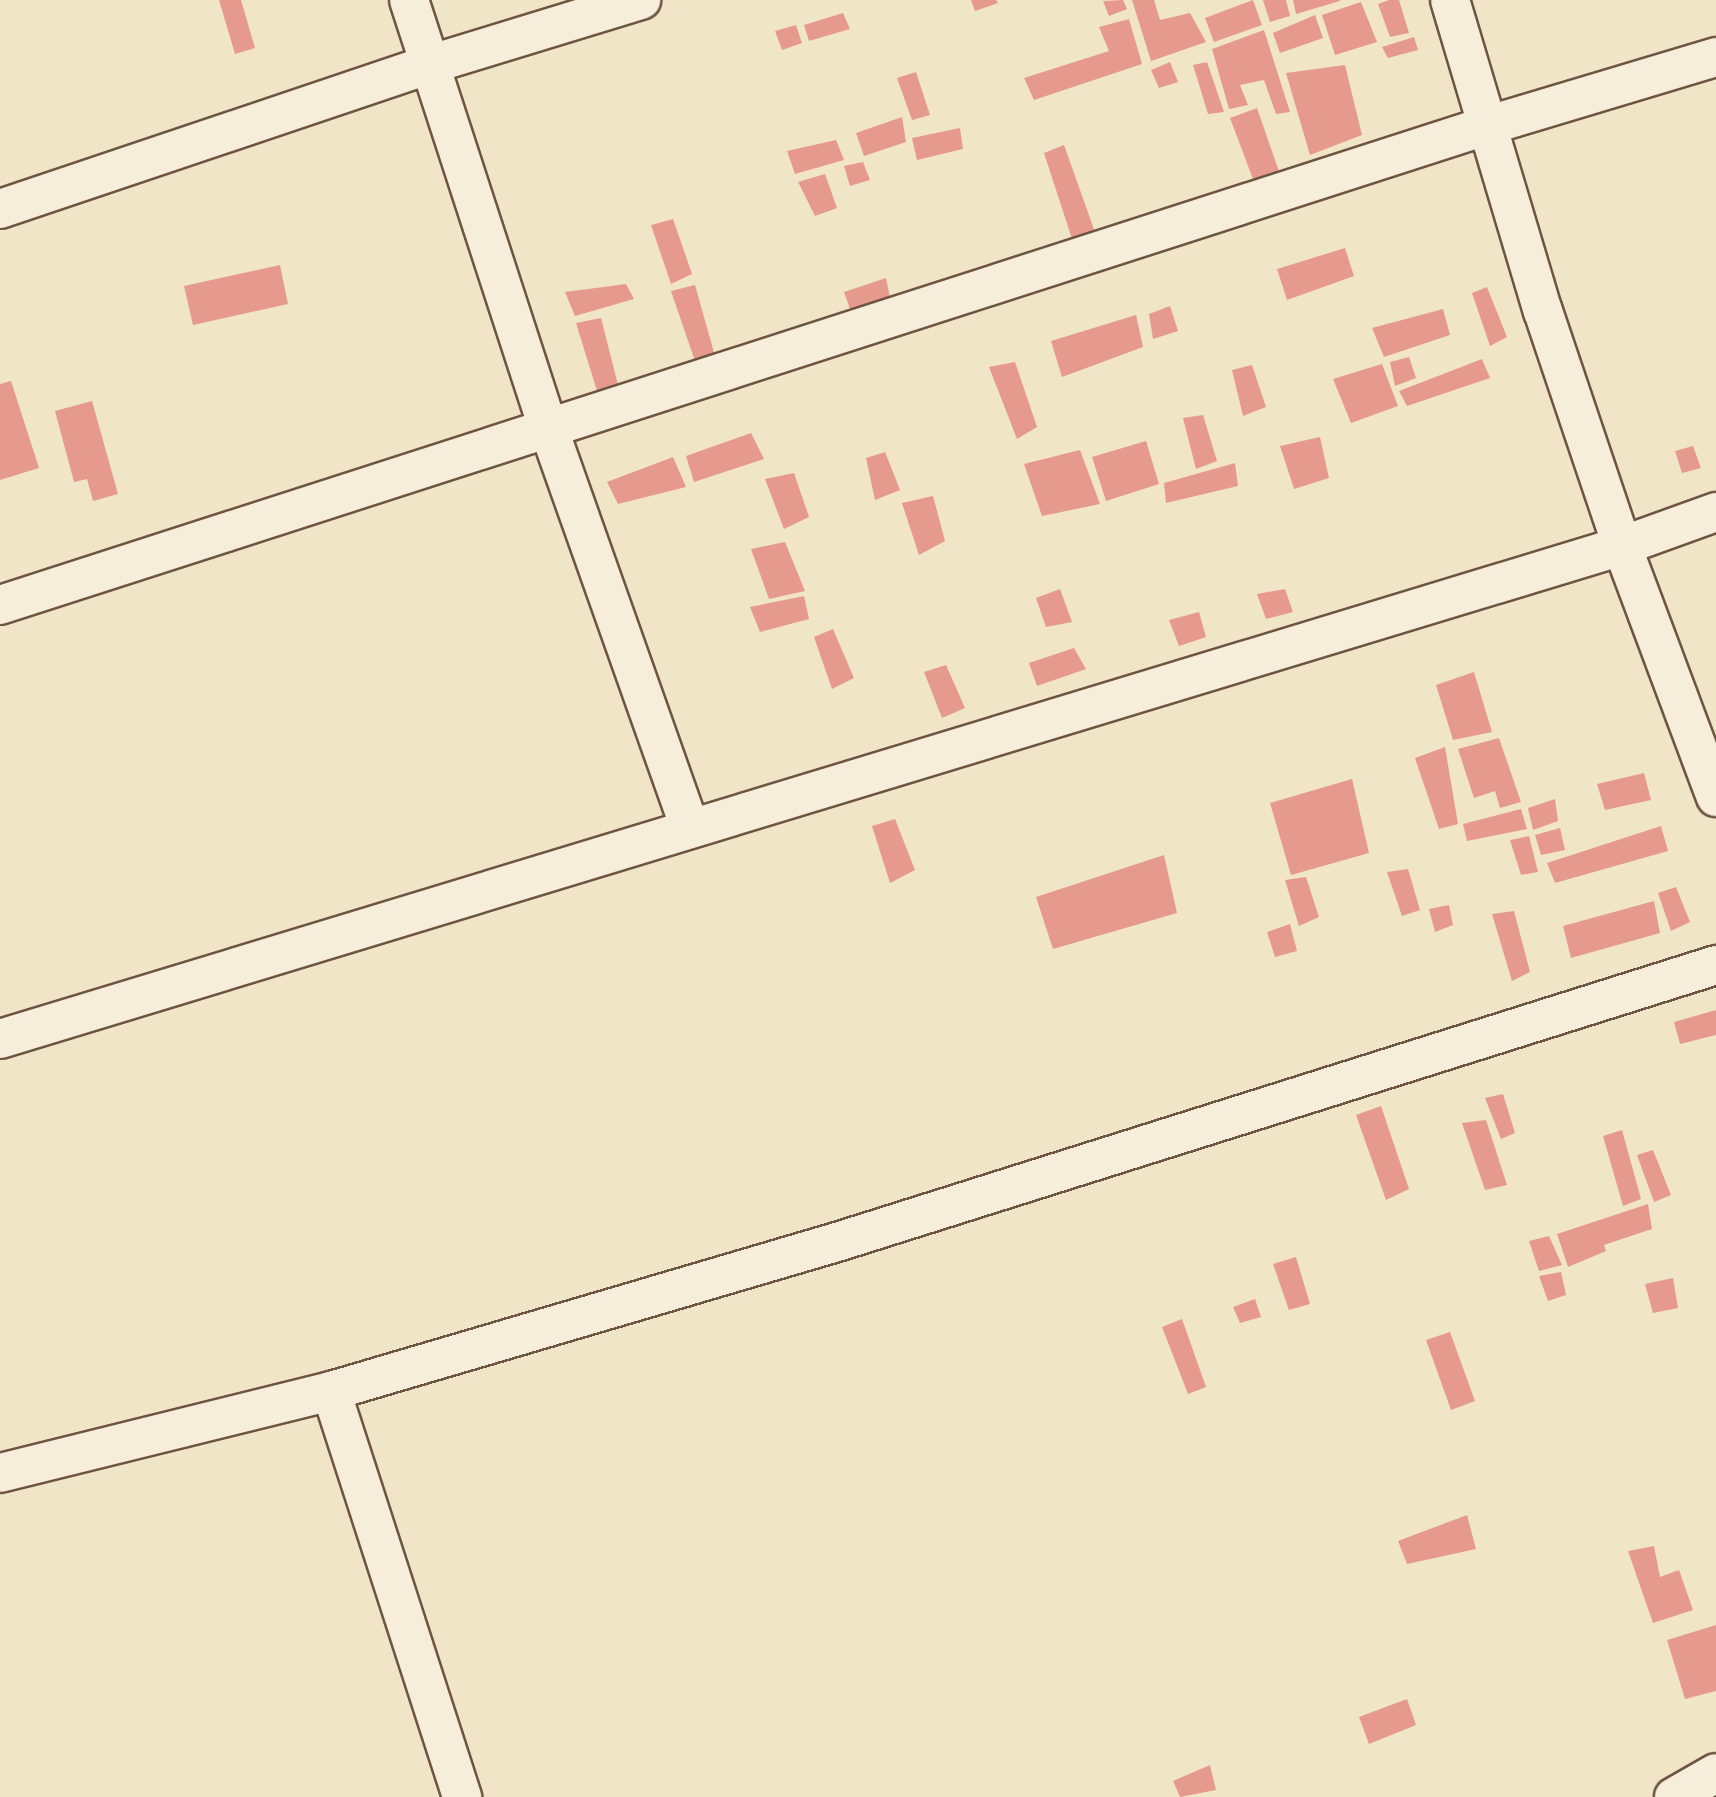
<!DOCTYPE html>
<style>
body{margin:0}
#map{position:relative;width:1716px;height:1797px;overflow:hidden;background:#f1e5c7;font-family:"Sorts Mill Goudy",serif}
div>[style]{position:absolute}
.building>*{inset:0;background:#e69a8e}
.roads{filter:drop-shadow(2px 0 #6e5541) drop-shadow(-2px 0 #6e5541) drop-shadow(0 2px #6e5541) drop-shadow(0 -2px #6e5541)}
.minor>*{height:38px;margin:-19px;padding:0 19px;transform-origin:19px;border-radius:19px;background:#f6eedb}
span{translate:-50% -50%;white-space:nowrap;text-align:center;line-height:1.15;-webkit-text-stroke:5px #f6eedb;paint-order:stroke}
</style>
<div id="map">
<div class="building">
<div style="clip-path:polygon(219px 0,241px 0,255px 48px,235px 54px)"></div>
<div style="clip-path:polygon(971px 0,996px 0,998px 3px,975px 11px)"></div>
<div style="clip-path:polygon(1123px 0,1127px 9px,1109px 16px,1103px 1px)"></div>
<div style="clip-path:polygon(1132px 0,1154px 0,1160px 20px,1190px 13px,1206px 42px,1151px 61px)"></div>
<div style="clip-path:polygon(1253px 0,1262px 25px,1214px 42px,1205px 18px)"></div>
<div style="clip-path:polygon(1263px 0,1286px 0,1290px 16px,1270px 22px)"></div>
<div style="clip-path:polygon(1293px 0,1340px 0,1340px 1px,1296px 14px)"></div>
<div style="clip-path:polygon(1389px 0,1399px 0,1409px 33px,1390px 37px,1378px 4px)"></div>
<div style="clip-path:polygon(1361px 2px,1377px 42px,1335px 55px,1322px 15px)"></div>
<div style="clip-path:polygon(843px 13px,850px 29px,809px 41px,804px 25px)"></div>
<div style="clip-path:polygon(1315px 15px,1323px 38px,1280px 53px,1273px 33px)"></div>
<div style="clip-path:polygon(1129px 19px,1142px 64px,1034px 100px,1024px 78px,1109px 51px,1099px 27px)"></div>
<div style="clip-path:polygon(796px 25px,802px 43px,782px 50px,775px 31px)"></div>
<div style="clip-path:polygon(1264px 30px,1290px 112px,1276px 114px,1264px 80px,1240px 85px,1248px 105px,1229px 109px,1212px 49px)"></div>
<div style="clip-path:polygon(1414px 37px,1418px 50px,1388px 58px,1382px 47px)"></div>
<div style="clip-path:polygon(1170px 62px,1178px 82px,1159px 88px,1151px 70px)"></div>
<div style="clip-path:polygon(1207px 62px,1224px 112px,1208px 114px,1193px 65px)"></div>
<div style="clip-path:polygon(1345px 65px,1362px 135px,1310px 155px,1286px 73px)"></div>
<div style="clip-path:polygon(916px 72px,930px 115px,912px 120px,897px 78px)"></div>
<div style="clip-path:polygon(1257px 108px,1281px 177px,1256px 187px,1230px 118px)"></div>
<div style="clip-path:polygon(902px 117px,906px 142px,864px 156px,856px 133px)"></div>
<div style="clip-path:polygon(960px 128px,963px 149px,917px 160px,912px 138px)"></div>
<div style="clip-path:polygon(836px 140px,844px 160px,795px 174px,787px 151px)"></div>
<div style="clip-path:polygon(1064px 145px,1096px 235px,1074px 245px,1044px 153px)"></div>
<div style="clip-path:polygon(863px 162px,870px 180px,850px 186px,844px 166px)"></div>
<div style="clip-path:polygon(825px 174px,837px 208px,815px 216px,798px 182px)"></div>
<div style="clip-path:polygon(673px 219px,692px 274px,671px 284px,651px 225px)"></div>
<div style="clip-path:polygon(1345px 248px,1354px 276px,1287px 300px,1277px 269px)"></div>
<div style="clip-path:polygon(280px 265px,288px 304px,193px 325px,184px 286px)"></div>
<div style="clip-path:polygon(886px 278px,891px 302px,852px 315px,844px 292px)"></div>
<div style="clip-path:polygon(626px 284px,634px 299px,575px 316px,565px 292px)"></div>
<div style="clip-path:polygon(695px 285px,715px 356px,696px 364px,671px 291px)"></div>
<div style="clip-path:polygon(1487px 287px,1507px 337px,1490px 346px,1472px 293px)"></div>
<div style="clip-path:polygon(1170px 306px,1178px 331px,1153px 339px,1149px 314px)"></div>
<div style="clip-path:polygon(1443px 309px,1450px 335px,1384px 357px,1372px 328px)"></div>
<div style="clip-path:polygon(1136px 315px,1143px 347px,1062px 377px,1051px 341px)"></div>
<div style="clip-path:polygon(601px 318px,618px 385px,597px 391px,576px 323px)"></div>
<div style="clip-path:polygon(1409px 357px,1416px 378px,1395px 386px,1390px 362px)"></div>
<div style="clip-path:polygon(1482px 359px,1490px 378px,1407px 406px,1399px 391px)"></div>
<div style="clip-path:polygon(1015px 362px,1037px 427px,1017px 439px,989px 367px)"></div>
<div style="clip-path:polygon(1382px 364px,1398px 406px,1351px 423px,1333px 379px)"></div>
<div style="clip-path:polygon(1252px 365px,1266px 407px,1243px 416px,1232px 370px)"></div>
<div style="clip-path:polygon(11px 381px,39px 468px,0 480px,0 384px)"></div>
<div style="clip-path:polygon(92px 401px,118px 494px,93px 501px,87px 479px,74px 482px,55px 411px)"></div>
<div style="clip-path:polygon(1203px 415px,1217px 461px,1196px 469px,1183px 418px)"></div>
<div style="clip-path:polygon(751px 433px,764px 459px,694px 482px,686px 456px)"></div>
<div style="clip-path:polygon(1320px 437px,1329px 478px,1294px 489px,1280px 446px)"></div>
<div style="clip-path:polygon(1146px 441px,1159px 484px,1106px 501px,1092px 457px)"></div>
<div style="clip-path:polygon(1693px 446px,1701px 468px,1682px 473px,1675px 451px)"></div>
<div style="clip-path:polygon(1080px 450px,1100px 504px,1042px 516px,1024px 464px)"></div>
<div style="clip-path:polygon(885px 452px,900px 490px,875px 500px,866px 458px)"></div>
<div style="clip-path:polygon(673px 457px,686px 487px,618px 504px,607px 482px)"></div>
<div style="clip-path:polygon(1235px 463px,1238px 486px,1166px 503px,1164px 483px)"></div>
<div style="clip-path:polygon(794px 473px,809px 517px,784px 529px,765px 479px)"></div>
<div style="clip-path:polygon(933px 496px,945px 541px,919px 555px,902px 503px)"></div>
<div style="clip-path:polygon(785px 542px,805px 591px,769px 599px,751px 549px)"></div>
<div style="clip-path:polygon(1060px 589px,1072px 622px,1046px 627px,1036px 598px)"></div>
<div style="clip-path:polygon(1285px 589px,1293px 612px,1266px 619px,1257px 594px)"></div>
<div style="clip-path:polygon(804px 596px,809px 619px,760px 632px,750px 607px)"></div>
<div style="clip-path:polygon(1199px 612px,1206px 637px,1179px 646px,1169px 620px)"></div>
<div style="clip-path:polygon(833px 629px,854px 678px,832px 689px,814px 637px)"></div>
<div style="clip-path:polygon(1074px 648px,1086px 669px,1037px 686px,1029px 663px)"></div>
<div style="clip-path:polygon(946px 665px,965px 708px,942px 718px,924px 672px)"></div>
<div style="clip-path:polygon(1474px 672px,1492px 732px,1453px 740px,1436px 685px)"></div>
<div style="clip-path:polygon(1499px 738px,1521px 802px,1500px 808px,1495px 791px,1474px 798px,1458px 749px)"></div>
<div style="clip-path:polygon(1445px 747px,1458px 824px,1439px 829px,1415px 758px)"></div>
<div style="clip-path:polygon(1644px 773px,1651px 800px,1605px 810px,1597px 784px)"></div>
<div style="clip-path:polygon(1352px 779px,1369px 853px,1291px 875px,1270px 803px)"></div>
<div style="clip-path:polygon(1555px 799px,1558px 821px,1533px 830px,1528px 808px)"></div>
<div style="clip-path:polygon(1521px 809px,1527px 829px,1467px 841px,1463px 824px)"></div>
<div style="clip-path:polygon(895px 819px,915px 870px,890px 883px,872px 826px)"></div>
<div style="clip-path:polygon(1661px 826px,1668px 851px,1555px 883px,1547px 863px)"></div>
<div style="clip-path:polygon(1560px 828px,1565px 850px,1541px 855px,1535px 835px)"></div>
<div style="clip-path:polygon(1529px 836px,1538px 872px,1521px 875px,1510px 840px)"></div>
<div style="clip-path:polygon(1164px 855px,1177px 913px,1053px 949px,1036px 897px)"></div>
<div style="clip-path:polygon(1408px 869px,1420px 910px,1402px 916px,1387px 872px)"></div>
<div style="clip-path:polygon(1306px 877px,1319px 917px,1299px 926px,1285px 880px)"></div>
<div style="clip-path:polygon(1676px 887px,1690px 922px,1671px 931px,1658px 893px)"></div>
<div style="clip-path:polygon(1654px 901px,1660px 933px,1571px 958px,1563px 926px)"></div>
<div style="clip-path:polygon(1449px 905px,1453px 925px,1435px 932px,1429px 909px)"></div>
<div style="clip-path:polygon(1514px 911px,1530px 972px,1512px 981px,1492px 914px)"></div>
<div style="clip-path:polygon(1290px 924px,1297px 951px,1275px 957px,1267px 932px)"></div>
<div style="clip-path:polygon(1716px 1010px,1716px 1035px,1680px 1044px,1674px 1022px)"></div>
<div style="clip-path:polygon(1503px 1094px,1515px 1133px,1501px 1139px,1485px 1098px)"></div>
<div style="clip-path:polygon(1381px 1106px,1409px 1189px,1386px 1200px,1356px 1115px)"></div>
<div style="clip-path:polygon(1486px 1120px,1507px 1185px,1485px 1190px,1462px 1123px)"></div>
<div style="clip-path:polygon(1622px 1130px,1641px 1199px,1623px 1206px,1603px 1136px)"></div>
<div style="clip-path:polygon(1653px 1150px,1671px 1195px,1654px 1202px,1637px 1155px)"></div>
<div style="clip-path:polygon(1648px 1204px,1652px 1229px,1604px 1245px,1606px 1251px,1568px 1267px,1557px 1234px)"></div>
<div style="clip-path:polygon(1549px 1236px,1562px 1265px,1539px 1271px,1529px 1241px)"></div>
<div style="clip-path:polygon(1296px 1257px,1310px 1304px,1289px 1310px,1273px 1264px)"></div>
<div style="clip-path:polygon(1561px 1272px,1566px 1295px,1548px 1301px,1539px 1276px)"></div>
<div style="clip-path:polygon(1673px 1278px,1678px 1308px,1653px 1313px,1645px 1284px)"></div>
<div style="clip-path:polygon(1255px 1299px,1261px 1317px,1240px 1323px,1233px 1307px)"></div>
<div style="clip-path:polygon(1182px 1319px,1206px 1387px,1188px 1394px,1162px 1327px)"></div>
<div style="clip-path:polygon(1450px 1332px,1475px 1401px,1451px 1410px,1426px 1340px)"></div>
<div style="clip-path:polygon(1467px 1515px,1476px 1549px,1407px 1564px,1398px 1541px)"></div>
<div style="clip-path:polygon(1654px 1546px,1660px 1577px,1679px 1570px,1693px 1610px,1653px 1623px,1628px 1551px)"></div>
<div style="clip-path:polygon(1716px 1625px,1716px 1691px,1685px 1699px,1667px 1640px)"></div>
<div style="clip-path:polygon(1407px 1699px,1416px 1725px,1369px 1744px,1359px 1717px)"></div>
<div style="clip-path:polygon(1210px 1765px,1216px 1790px,1180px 1797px,1173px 1781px)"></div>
</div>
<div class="roads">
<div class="minor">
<div style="left:409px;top:0;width:449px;rotate:72deg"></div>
<div style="left:548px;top:427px;width:426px;rotate:70.5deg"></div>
<div style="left:1450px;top:0;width:325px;rotate:73.4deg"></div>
<div style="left:1543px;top:311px;width:248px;rotate:71.4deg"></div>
<div style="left:1622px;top:546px;width:268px;rotate:69.5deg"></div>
<div style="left:0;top:209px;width:452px;rotate:-18.6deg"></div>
<div style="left:428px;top:65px;width:223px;rotate:-17deg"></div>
<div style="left:0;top:605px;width:1561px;rotate:-17.87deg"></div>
<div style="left:1486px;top:126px;width:240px;rotate:-16.7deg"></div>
<div style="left:0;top:1039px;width:1695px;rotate:-16.91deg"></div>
<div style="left:1622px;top:546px;width:100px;rotate:-19.9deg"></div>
<div style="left:331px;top:1391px;width:427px;rotate:72.1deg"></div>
<div style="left:0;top:1473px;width:341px;rotate:-13.9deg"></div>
<div style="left:331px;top:1391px;width:527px;rotate:-16.41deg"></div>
<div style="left:837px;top:1242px;width:922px;rotate:-17.49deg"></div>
<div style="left:1674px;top:1797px;width:48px;rotate:-29.7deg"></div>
</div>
</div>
</div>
